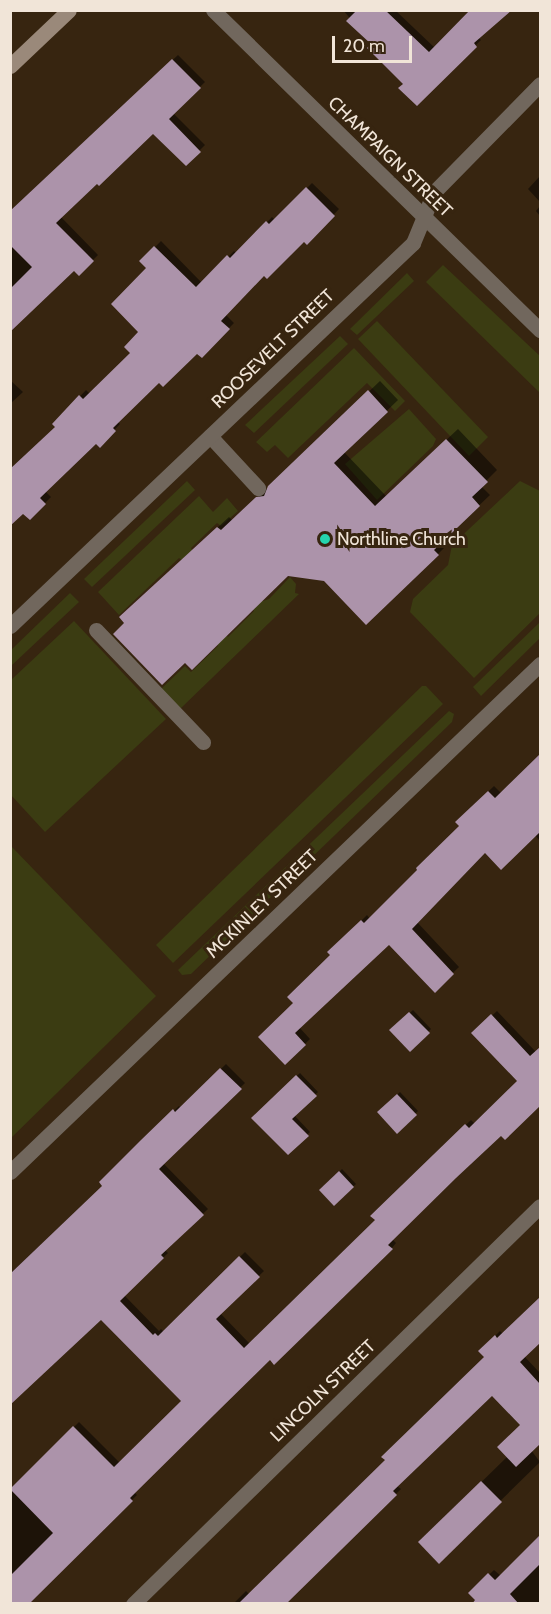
<!DOCTYPE html>
<style>
body{margin:0}
#map{position:relative;width:551px;height:1614px;overflow:hidden;background:#372510;font-family:Cabin,sans-serif}
div>[style]{position:absolute}
.green>*{inset:0;background:#3b3c12}
.shadow>*{inset:0;background:#0007}
.building>*{inset:0;background:#ac93aa}
.lane>*{height:15px;margin:-7.5px;padding:0 7.5px;transform-origin:7.5px;border-radius:7.5px;background:#71675d}
.street>*{height:15px;margin:-7.5px;padding:0 7.5px;transform-origin:7.5px;border-radius:7.5px;background:#71675d}
.secondary>*{height:15px;margin:-7.5px;padding:0 7.5px;transform-origin:7.5px;border-radius:7.5px;background:#9a897a}
.dots>*{width:16px;height:16px;translate:-50% -50%;box-sizing:border-box;border:3px solid #372510;border-radius:50%}
span{translate:-50% -50%;white-space:nowrap;text-align:center;line-height:1.15;-webkit-text-stroke:6px #372510;paint-order:stroke}
.street-label{font-size:18px;color:#f1e5d8}
.poi-label{font-size:18px;color:#f1e5d8}
.left{translate:0 -50%;text-align:left}
.frame{position:absolute;inset:0;border:12px solid #f1e5d8;pointer-events:none}
.scale{position:absolute;left:332px;top:36px;width:80px;height:27px;box-sizing:border-box;border:3px solid #f1e5d8;border-top:0;padding-left:8px;font-size:18px;line-height:21px;white-space:nowrap;color:#f1e5d8;-webkit-text-stroke:4px #372510;paint-order:stroke}
</style>
<div id="map">
<div class="green">
<div style="clip-path:polygon(443px 265px,540px 356px,539px 392px,426px 282px)"></div>
<div style="clip-path:polygon(407px 273px,414px 281px,357px 335px,350px 329px)"></div>
<div style="clip-path:polygon(377px 321px,488px 437px,469px 456px,358px 339px)"></div>
<div style="clip-path:polygon(340px 336px,348px 344px,254px 433px,245px 425px)"></div>
<div style="clip-path:polygon(354px 348px,405px 401px,395px 411px,367px 383px,288px 458px,275px 445px,267px 452px,256px 442px)"></div>
<div style="clip-path:polygon(409px 409px,436px 439px,433px 446px,377px 500px,345px 464px)"></div>
<div style="clip-path:polygon(187px 481px,195px 490px,92px 587px,84px 579px)"></div>
<div style="clip-path:polygon(520px 481px,540px 491px,540px 613px,474px 678px,410px 612px,413px 599px,448px 565px,452px 545px)"></div>
<div style="clip-path:polygon(199px 496px,213px 512px,227px 498px,238px 511px,221px 526px,217px 523px,191px 548px,195px 554px,186px 563px,179px 558px,119px 615px,98px 592px)"></div>
<div style="clip-path:polygon(290px 577px,296px 584px,295px 593px,299px 594px,180px 709px,161px 689px,185px 666px,191px 672px,218px 646px,213px 640px,222px 631px,228px 637px,254px 611px,249px 605px,258px 596px,263px 601px,269px 599px)"></div>
<div style="clip-path:polygon(70px 593px,79px 602px,11px 666px,11px 650px)"></div>
<div style="clip-path:polygon(74px 621px,166px 719px,45px 832px,11px 795px,11px 680px)"></div>
<div style="clip-path:polygon(540px 622px,540px 638px,481px 696px,473px 687px)"></div>
<div style="clip-path:polygon(422px 686px,426px 686px,443px 704px,173px 963px,156px 945px)"></div>
<div style="clip-path:polygon(449px 711px,454px 714px,452px 722px,191px 974px,182px 975px,178px 970px)"></div>
<div style="clip-path:polygon(11px 846px,156px 996px,11px 1138px)"></div>
</div>
<div class="shadow">
<div style="clip-path:polygon(343px 10px,395px 10px,435px 48px,478px 37px,481px 40px,417px 104px,405px 84px)"></div>
<div style="clip-path:polygon(178px 55px,205px 82px,173px 113px,205px 145px,186px 164px,153px 132px,61px 217px,98px 255px,79px 274px,74px 269px,10px 331px,10px 212px)"></div>
<div style="clip-path:polygon(540px 176px,540px 202px,528px 189px)"></div>
<div style="clip-path:polygon(312px 183px,339px 209px,307px 243px,304px 240px,264px 274px,225px 314px,234px 323px,202px 356px,197px 352px,159px 381px,117px 421px,120px 424px,100px 445px,96px 442px,45px 491px,51px 497px,30px 518px,23px 512px,57px 427px,54px 424px,86px 390px,90px 394px,132px 353px,140px 332px,149px 268px,141px 261px,161px 241px,202px 283px,234px 251px,237px 254px,272px 217px,275px 220px)"></div>
<div style="clip-path:polygon(540px 206px,540px 216px,536px 211px)"></div>
<div style="clip-path:polygon(10px 380px,23px 392px,10px 404px)"></div>
<div style="clip-path:polygon(380px 381px,398px 400px,344px 452px,386px 496px,458px 429px,497px 470px,481px 486px,490px 495px,444px 539px,449px 543px,438px 554px,366px 623px,324px 580px,287px 575px,186px 661px,126px 623px,156px 584px,229px 517px,233px 521px)"></div>
<div style="clip-path:polygon(540px 756px,540px 841px,535px 835px,485px 851px,417px 922px,459px 967px,435px 990px,389px 943px,299px 1027px,310px 1039px,285px 1063px,295px 1003px,332px 955px,330px 952px,367px 915px,370px 919px,461px 826px,457px 822px,494px 786px,502px 794px)"></div>
<div style="clip-path:polygon(413px 1010px,431px 1029px,410px 1050px,392px 1030px)"></div>
<div style="clip-path:polygon(497px 1011px,536px 1052px,540px 1048px,540px 1103px,505px 1138px,501px 1134px,392px 1239px,396px 1243px,392px 1248px,270px 1358px,134px 1492px,137px 1495px,27px 1604px,10px 1604px,10px 1491px,79px 1422px,120px 1463px,183px 1401px,102px 1317px,10px 1404px,10px 1274px,104px 1185px,148px 1135px,179px 1106px,181px 1108px,226px 1064px,245px 1083px,163px 1163px,208px 1209px,165px 1250px,168px 1253px,124px 1295px,159px 1331px,161px 1329px,164px 1332px,245px 1252px,264px 1271px,220px 1313px,250px 1344px,377px 1220px,377px 1211px,471px 1120px,475px 1124px,519px 1081px,473px 1033px)"></div>
<div style="clip-path:polygon(300px 1073px,318px 1092px,294px 1115px,310px 1132px,288px 1153px,253px 1118px)"></div>
<div style="clip-path:polygon(400px 1092px,418px 1111px,397px 1132px,379px 1112px)"></div>
<div style="clip-path:polygon(342px 1169px,356px 1184px,334px 1204px,321px 1190px)"></div>
<div style="clip-path:polygon(540px 1298px,540px 1341px,524px 1356px,540px 1373px,540px 1441px,531px 1450px,540px 1462px,439px 1561px,420px 1542px,508px 1456px,522px 1425px,492px 1393px,397px 1486px,401px 1489px,284px 1604px,233px 1604px,246px 1591px,249px 1594px,387px 1460px,486px 1357px,480px 1351px,500px 1331px,503px 1334px)"></div>
<div style="clip-path:polygon(540px 1537px,540px 1604px,481px 1604px,470px 1593px,494px 1570px,501px 1576px)"></div>
</div>
<div class="building">
<div style="clip-path:polygon(357px 10px,385px 10px,429px 52px,470px 10px,512px 10px,474px 43px,477px 47px,417px 106px,398px 88px,403px 84px,367px 48px,371px 44px,346px 21px)"></div>
<div style="clip-path:polygon(172px 59px,201px 88px,169px 119px,201px 152px,186px 166px,153px 134px,99px 186px,97px 184px,56px 223px,94px 261px,79px 276px,74px 271px,10px 332px,10px 289px,32px 267px,10px 245px,10px 211px)"></div>
<div style="clip-path:polygon(306px 187px,335px 216px,307px 245px,304px 242px,267px 279px,264px 276px,221px 321px,230px 329px,202px 358px,197px 354px,163px 387px,159px 383px,113px 428px,116px 431px,100px 448px,96px 444px,40px 498px,46px 504px,30px 520px,23px 514px,10px 526px,10px 469px,55px 427px,52px 424px,79px 395px,83px 399px,130px 353px,124px 347px,138px 332px,111px 304px,146px 268px,139px 261px,154px 246px,196px 287px,227px 255px,230px 258px,266px 221px,269px 224px)"></div>
<div style="clip-path:polygon(368px 390px,388px 412px,334px 463px,375px 506px,446px 439px,488px 482px,472px 497px,480px 506px,434px 550px,439px 555px,366px 625px,324px 581px,288px 576px,192px 670px,185px 663px,162px 685px,113px 634px,124px 623px,119px 617px,217px 527px,221px 530px,256px 497px,264px 496px,268px 486px)"></div>
<div style="clip-path:polygon(540px 754px,540px 832px,501px 870px,485px 853px,412px 929px,454px 974px,435px 993px,389px 945px,295px 1033px,306px 1045px,285px 1065px,258px 1037px,293px 1003px,287px 997px,330px 955px,327px 952px,361px 920px,364px 923px,417px 870px,416px 868px,459px 826px,455px 822px,488px 791px,495px 798px)"></div>
<div style="clip-path:polygon(409px 1012px,430px 1033px,410px 1052px,389px 1030px)"></div>
<div style="clip-path:polygon(491px 1014px,530px 1056px,540px 1047px,540px 1106px,505px 1140px,501px 1136px,456px 1178px,388px 1245px,393px 1249px,274px 1365px,270px 1360px,215px 1414px,130px 1498px,133px 1501px,29px 1604px,10px 1604px,10px 1576px,53px 1533px,10px 1489px,73px 1426px,114px 1467px,181px 1401px,101px 1320px,10px 1405px,11px 1273px,102px 1186px,99px 1182px,141px 1140px,173px 1109px,175px 1112px,220px 1068px,242px 1089px,159px 1169px,204px 1215px,161px 1255px,164px 1258px,120px 1301px,153px 1335px,155px 1333px,158px 1336px,239px 1256px,260px 1277px,216px 1319px,244px 1348px,375px 1220px,370px 1216px,465px 1124px,469px 1128px,517px 1081px,471px 1033px)"></div>
<div style="clip-path:polygon(296px 1075px,317px 1096px,292px 1119px,309px 1136px,288px 1155px,251px 1118px)"></div>
<div style="clip-path:polygon(397px 1094px,417px 1115px,397px 1134px,377px 1112px)"></div>
<div style="clip-path:polygon(339px 1171px,354px 1187px,334px 1206px,319px 1190px)"></div>
<div style="clip-path:polygon(540px 1297px,540px 1343px,520px 1362px,540px 1384px,540px 1447px,539px 1445px,516px 1467px,497px 1447px,520px 1425px,492px 1396px,393px 1491px,397px 1495px,286px 1604px,238px 1604px,385px 1460px,381px 1457px,484px 1357px,478px 1351px,495px 1335px,497px 1338px)"></div>
<div style="clip-path:polygon(481px 1481px,502px 1502px,439px 1564px,418px 1542px)"></div>
<div style="clip-path:polygon(540px 1535px,540px 1564px,510px 1594px,519px 1604px,472px 1604px,475px 1600px,468px 1593px,488px 1573px,495px 1580px)"></div>
</div>
<div class="lane">
<div style="left:210px;top:436px;width:71px;rotate:47.3deg"></div>
<div style="left:96px;top:630px;width:155px;rotate:46.3deg"></div>
</div>
<div class="street">
<div style="left:213px;top:10px;width:458px;rotate:44.4deg"></div>
<div style="left:10px;top:626px;width:556px;rotate:-43.54deg"></div>
<div style="left:413px;top:243px;width:55px;rotate:-67.6deg"></div>
<div style="left:434px;top:192px;width:151px;rotate:-45.5deg"></div>
<div style="left:10px;top:1172px;width:734px;rotate:-43.79deg"></div>
<div style="left:133px;top:1604px;width:569px;rotate:-44.36deg"></div>
</div>
<div class="secondary">
<div style="left:10px;top:66px;width:81px;rotate:-43.5deg"></div>
</div>
<div class="dots">
<div style="left:325px;top:539px;background:#25d5ae"></div>
</div>
<div class="street-label">
<span style="left:390px;top:157px;rotate:44deg">CHAMPAIGN STREET</span>
<span style="left:273px;top:349px;rotate:-44deg">ROOSEVELT STREET</span>
<span style="left:262px;top:904px;rotate:-44deg">MCKINLEY STREET</span>
<span style="left:323px;top:1391px;rotate:-44deg">LINCOLN STREET</span>
</div>
<div class="poi-label">
<span class="left" style="left:337px;top:539px">Northline Church</span>
</div>
<div class="frame"></div>
<div class="scale">20 m</div>
</div>
